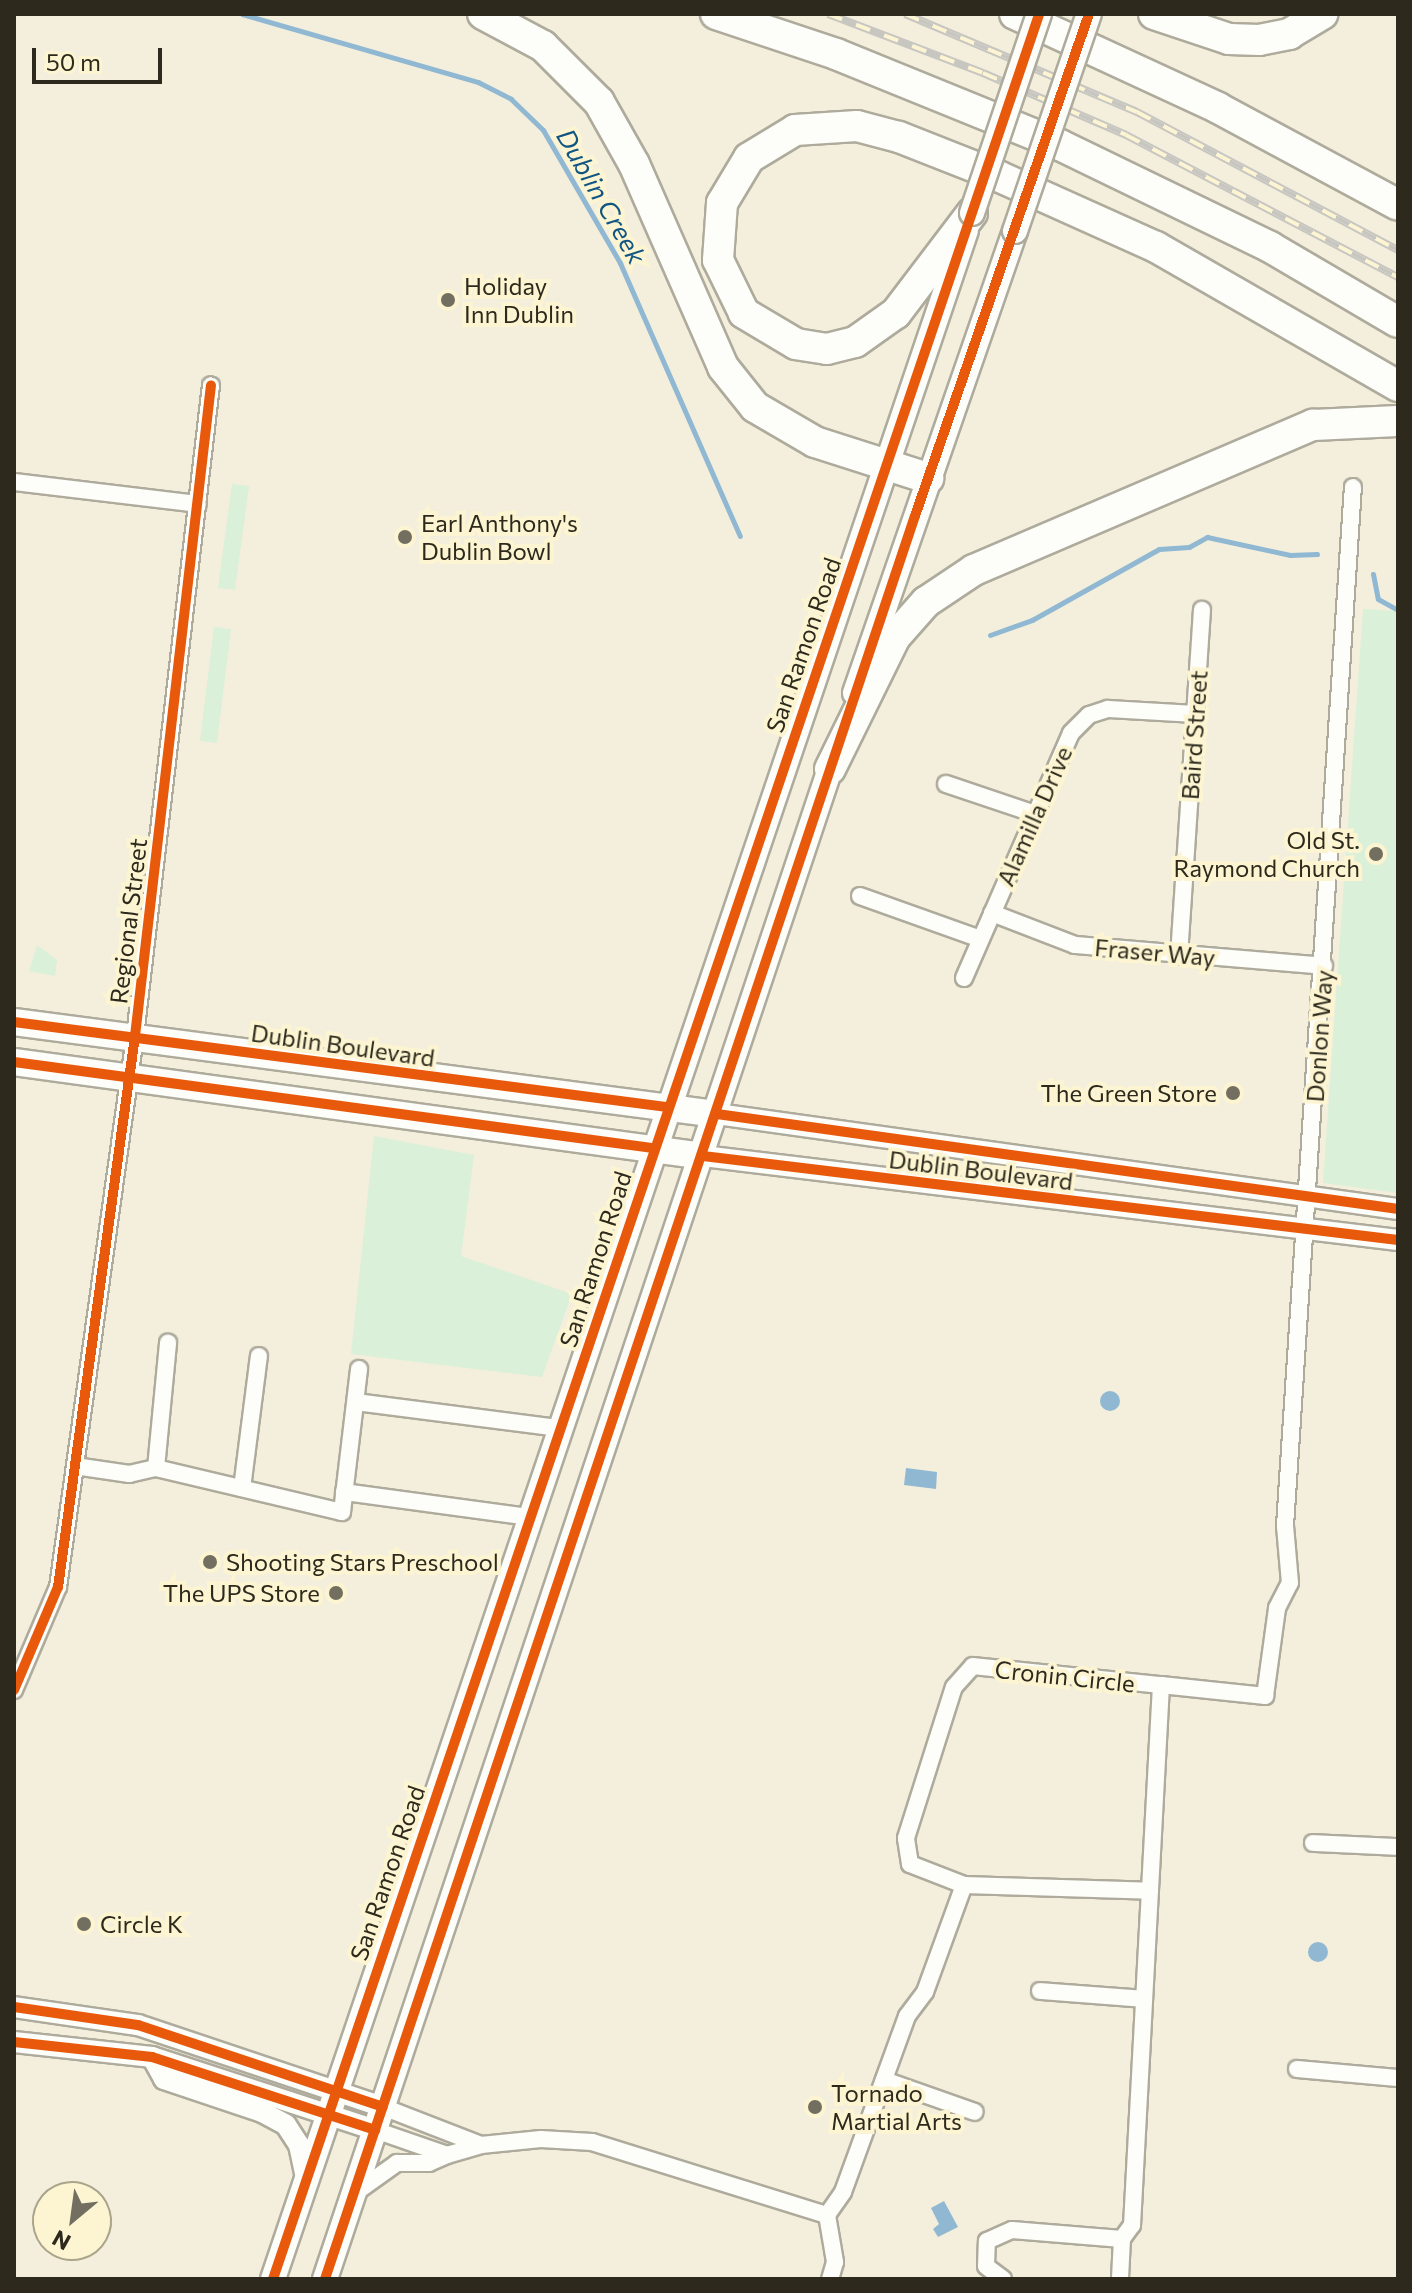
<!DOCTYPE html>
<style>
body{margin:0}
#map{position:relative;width:1412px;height:2293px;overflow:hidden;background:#f3efdc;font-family:Commissioner,sans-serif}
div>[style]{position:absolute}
.green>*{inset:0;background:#daf0d8}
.water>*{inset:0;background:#90b8d2}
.round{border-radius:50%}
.stream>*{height:5px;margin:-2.5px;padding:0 2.5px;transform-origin:2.5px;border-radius:2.5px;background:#90b8d2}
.roads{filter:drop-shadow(2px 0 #aeab9c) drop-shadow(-2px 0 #aeab9c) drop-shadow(0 2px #aeab9c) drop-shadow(0 -2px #aeab9c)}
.minor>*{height:16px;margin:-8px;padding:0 8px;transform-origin:8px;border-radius:8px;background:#fdfdfa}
.tertiary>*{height:20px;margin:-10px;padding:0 10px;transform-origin:10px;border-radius:10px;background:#fdfdfa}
.secondary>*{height:24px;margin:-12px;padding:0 12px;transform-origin:12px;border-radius:12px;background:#fdfdfa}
.primary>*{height:26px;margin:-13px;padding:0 13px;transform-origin:13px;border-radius:13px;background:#fdfdfa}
.motorway>*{height:30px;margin:-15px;padding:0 15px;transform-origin:15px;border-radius:15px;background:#fdfdfa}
.rail>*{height:8px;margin-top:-4px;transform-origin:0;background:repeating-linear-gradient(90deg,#fdf5d2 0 15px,#c8c6c1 0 30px);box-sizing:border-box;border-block:2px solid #c8c6c1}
.bridges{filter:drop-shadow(2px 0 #aeab9c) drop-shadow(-2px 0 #aeab9c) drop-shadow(0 2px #aeab9c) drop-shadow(0 -2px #aeab9c)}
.secondary-bridge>*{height:24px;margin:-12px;padding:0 12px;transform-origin:12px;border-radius:12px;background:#fdfdfa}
.cycleway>*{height:10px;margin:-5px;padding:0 5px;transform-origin:5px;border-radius:5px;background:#e8590c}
.dots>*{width:22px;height:22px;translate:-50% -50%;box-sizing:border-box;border:4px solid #fdf5d2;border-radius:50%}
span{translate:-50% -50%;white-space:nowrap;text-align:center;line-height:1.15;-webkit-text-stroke:8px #fdf5d2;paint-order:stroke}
.poi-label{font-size:24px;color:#2d2a1d}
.left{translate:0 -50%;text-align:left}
.right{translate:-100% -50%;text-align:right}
.street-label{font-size:24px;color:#2d2a1d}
.water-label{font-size:26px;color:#115682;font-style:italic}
.frame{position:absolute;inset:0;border:16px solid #2d2a1d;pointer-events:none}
.north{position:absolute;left:32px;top:2181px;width:80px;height:80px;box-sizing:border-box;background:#fdf5d2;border:2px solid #aaa48a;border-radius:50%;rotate:209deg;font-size:22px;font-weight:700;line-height:32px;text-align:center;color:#2d2a1d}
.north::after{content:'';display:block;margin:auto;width:28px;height:36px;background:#726f60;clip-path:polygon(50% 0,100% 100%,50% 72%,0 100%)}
.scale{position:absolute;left:32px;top:48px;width:130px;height:36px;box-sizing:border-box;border:4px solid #2d2a1d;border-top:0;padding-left:10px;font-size:24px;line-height:28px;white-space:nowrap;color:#2d2a1d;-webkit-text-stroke:6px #fdf5d2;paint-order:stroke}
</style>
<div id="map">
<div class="green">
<div style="clip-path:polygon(232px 484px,249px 486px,235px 590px,218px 588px)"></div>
<div style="clip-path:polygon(1363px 609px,1398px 611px,1398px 1193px,1323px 1183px)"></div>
<div style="clip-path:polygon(214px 627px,231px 629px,217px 743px,200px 741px)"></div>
<div style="clip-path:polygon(37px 945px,57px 960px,55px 976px,29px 971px)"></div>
<div style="clip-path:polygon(374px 1136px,474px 1155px,461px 1256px,572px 1294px,542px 1377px,351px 1354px)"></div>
</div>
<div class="water">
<div class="round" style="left:1100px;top:1391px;width:20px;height:20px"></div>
<div style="clip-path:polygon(906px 1468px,937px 1472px,936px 1489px,904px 1485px)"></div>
<div class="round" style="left:1308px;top:1942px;width:20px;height:20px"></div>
<div style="clip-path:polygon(944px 2201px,958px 2227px,938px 2237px,933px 2229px,939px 2224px,931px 2208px)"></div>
</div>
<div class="stream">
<div style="left:242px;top:14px;width:246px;rotate:16.1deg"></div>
<div style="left:478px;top:82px;width:37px;rotate:27deg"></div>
<div style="left:511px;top:99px;width:45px;rotate:44.1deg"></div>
<div style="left:543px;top:130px;width:154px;rotate:59.9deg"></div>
<div style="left:620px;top:263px;width:298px;rotate:66.3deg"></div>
<div style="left:1373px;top:574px;width:25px;rotate:79deg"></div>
<div style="left:1378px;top:599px;width:23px;rotate:29deg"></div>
<div style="left:990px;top:635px;width:45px;rotate:-19.7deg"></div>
<div style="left:1032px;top:620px;width:145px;rotate:-29.2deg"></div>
<div style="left:1159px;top:549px;width:30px;rotate:-4deg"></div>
<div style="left:1189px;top:547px;width:21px;rotate:-29deg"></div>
<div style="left:1207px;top:537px;width:85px;rotate:12.2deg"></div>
<div style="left:1290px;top:555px;width:27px;rotate:-2deg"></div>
</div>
<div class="roads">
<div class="minor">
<div style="left:14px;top:482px;width:185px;rotate:6.8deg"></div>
<div style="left:946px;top:784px;width:94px;rotate:18.6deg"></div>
<div style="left:860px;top:896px;width:128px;rotate:19.6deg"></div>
<div style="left:992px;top:913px;width:89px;rotate:21.1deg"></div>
<div style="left:1075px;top:945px;width:250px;rotate:4.8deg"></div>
<div style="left:1179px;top:956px;width:347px;rotate:-86.2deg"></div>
<div style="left:964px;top:978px;width:267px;rotate:-66.4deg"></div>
<div style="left:1071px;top:733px;width:25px;rotate:-45deg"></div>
<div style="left:1089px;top:715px;width:20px;rotate:-18deg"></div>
<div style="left:1108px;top:709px;width:88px;rotate:3.3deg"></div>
<div style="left:356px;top:1402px;width:205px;rotate:7.3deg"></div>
<div style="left:75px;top:1466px;width:55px;rotate:8.4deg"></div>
<div style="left:129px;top:1474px;width:28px;rotate:-13deg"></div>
<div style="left:156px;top:1468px;width:191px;rotate:13.3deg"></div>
<div style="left:342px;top:1512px;width:144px;rotate:-83.2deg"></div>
<div style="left:156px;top:1468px;width:126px;rotate:-84.5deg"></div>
<div style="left:242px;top:1488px;width:133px;rotate:-82.7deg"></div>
<div style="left:344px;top:1492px;width:187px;rotate:7.7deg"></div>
<div style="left:1161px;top:1685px;width:105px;rotate:6deg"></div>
<div style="left:1265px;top:1696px;width:89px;rotate:-82.2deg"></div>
<div style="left:1277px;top:1608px;width:28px;rotate:-63deg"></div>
<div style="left:1290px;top:1583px;width:57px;rotate:-95deg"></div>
<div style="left:1285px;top:1526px;width:1041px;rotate:-86.26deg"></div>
<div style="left:14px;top:1690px;width:112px;rotate:-66.9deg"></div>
<div style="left:58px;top:1587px;width:556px;rotate:-82.04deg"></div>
<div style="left:135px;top:1036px;width:655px;rotate:-83.34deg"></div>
<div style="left:1313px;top:1843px;width:85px;rotate:2.7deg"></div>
<div style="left:964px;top:1885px;width:186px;rotate:1.8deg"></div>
<div style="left:1040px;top:1991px;width:104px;rotate:4.4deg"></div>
<div style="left:1297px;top:2069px;width:101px;rotate:5.1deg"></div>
<div style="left:884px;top:2080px;width:96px;rotate:19.4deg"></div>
<div style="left:383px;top:2107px;width:105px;rotate:21.2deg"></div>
<div style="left:375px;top:2130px;width:76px;rotate:19.1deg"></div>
<div style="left:447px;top:2155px;width:35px;rotate:-16deg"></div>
<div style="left:481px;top:2145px;width:60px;rotate:-5.7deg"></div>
<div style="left:541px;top:2139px;width:51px;rotate:3.4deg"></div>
<div style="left:592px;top:2142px;width:246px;rotate:17.3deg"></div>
<div style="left:355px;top:2193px;width:52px;rotate:-35.5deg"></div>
<div style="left:397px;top:2163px;width:32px"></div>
<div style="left:429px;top:2163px;width:20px;rotate:-24deg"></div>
<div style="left:827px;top:2215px;width:28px;rotate:-55deg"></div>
<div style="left:843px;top:2192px;width:187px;rotate:-70deg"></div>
<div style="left:907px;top:2016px;width:30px;rotate:-53deg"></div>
<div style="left:925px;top:1992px;width:114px;rotate:-70deg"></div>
<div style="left:964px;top:1885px;width:58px;rotate:-158.7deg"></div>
<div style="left:910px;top:1864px;width:26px;rotate:-99deg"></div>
<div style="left:906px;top:1838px;width:158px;rotate:-72.4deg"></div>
<div style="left:954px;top:1687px;width:28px;rotate:-48deg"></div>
<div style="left:973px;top:1666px;width:189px;rotate:5.8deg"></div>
<div style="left:1161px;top:1685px;width:541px;rotate:93.07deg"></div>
<div style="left:1132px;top:2225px;width:17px;rotate:126deg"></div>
<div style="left:1122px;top:2239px;width:40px;rotate:92.9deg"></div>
<div style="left:827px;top:2215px;width:48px;rotate:80.3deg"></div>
<div style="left:835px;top:2262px;width:18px;rotate:106deg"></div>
<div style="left:1003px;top:2279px;width:21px;rotate:-143deg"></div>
<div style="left:986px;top:2266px;width:25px;rotate:-88deg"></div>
<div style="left:987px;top:2241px;width:27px;rotate:-24deg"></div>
<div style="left:1012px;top:2230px;width:110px;rotate:4.7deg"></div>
</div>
<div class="tertiary">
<div style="left:717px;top:1114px;width:688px;rotate:7.94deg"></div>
<div style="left:703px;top:1156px;width:700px;rotate:6.89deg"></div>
<div style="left:14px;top:2007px;width:125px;rotate:8.3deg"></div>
<div style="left:138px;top:2025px;width:258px;rotate:18.5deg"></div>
<div style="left:14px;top:2042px;width:139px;rotate:6.2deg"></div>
<div style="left:152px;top:2057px;width:235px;rotate:18.1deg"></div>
<div style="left:152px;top:2057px;width:25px;rotate:61deg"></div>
<div style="left:164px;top:2079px;width:103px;rotate:18.6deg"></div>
<div style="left:262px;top:2112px;width:27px;rotate:28deg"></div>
<div style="left:286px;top:2125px;width:24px;rotate:57deg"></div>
<div style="left:299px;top:2145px;width:34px;rotate:78deg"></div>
</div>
<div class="secondary">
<div style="left:855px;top:693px;width:489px;rotate:-70.9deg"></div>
<div style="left:273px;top:2279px;width:2162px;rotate:-71.31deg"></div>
<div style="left:325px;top:2279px;width:1611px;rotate:-71.51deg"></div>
</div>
<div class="primary">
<div style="left:14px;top:1022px;width:709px;rotate:7.46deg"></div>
<div style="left:14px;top:1062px;width:695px;rotate:7.77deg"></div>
</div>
<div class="motorway">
<div style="left:483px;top:14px;width:68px;rotate:28.1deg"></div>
<div style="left:543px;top:46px;width:79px;rotate:45deg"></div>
<div style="left:599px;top:102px;width:71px;rotate:60.6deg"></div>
<div style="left:634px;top:164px;width:222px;rotate:66.3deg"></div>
<div style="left:723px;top:367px;width:51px;rotate:51.3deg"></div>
<div style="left:755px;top:407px;width:69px;rotate:30.3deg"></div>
<div style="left:815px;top:442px;width:119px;rotate:17.7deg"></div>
<div style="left:716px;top:14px;width:126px;rotate:18.4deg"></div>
<div style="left:836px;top:54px;width:242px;rotate:22.1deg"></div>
<div style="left:1060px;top:145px;width:233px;rotate:25.9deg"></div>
<div style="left:1270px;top:247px;width:148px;rotate:30.4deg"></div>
<div style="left:1015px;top:14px;width:224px;rotate:24.8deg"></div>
<div style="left:1218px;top:108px;width:204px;rotate:28.3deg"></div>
<div style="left:1154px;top:14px;width:79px;rotate:18.4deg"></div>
<div style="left:1229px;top:39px;width:30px;rotate:2deg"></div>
<div style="left:1259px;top:40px;width:31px;rotate:-11deg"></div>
<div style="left:1289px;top:34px;width:39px;rotate:-31deg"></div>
<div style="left:972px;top:213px;width:126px;rotate:127.2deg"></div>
<div style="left:896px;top:313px;width:50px;rotate:144.7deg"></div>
<div style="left:855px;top:342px;width:29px;rotate:166deg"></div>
<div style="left:827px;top:349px;width:31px;rotate:-171deg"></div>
<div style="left:796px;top:344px;width:61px;rotate:-149.2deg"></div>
<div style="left:744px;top:313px;width:59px;rotate:-116.1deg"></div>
<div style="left:718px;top:260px;width:57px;rotate:-86deg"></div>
<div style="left:722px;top:203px;width:52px;rotate:-59deg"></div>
<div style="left:749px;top:158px;width:54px;rotate:-31.3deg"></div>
<div style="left:795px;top:130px;width:62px;rotate:-3.7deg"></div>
<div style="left:857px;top:126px;width:43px;rotate:14.7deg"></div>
<div style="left:899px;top:137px;width:106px;rotate:21.5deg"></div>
<div style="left:998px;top:176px;width:173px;rotate:24.2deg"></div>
<div style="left:1156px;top:247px;width:279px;rotate:29.9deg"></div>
<div style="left:830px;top:769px;width:147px;rotate:-63.8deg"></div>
<div style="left:895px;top:637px;width:47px;rotate:-48.5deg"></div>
<div style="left:926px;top:602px;width:58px;rotate:-33.7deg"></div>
<div style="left:974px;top:570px;width:369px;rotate:-23.2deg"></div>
<div style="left:1313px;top:425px;width:85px;rotate:-2.7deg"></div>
</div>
</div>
<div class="rail">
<div style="left:828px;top:14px;width:166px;rotate:20.8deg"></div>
<div style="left:983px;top:73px;width:156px;rotate:23.4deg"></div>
<div style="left:1126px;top:135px;width:307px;rotate:27.6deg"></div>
<div style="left:905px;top:14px;width:252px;rotate:22.9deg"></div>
<div style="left:1137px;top:112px;width:295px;rotate:27.9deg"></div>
</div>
<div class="bridges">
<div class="secondary-bridge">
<div style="left:972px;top:213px;width:210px;rotate:-71.4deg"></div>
<div style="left:1015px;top:231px;width:229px;rotate:-71.2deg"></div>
</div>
</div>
<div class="cycleway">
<div style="left:14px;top:1022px;width:659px;rotate:7.42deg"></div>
<div style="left:14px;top:1062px;width:645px;rotate:7.67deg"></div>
<div style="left:717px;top:1114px;width:688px;rotate:7.94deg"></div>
<div style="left:703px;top:1156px;width:700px;rotate:6.89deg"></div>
<div style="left:14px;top:1690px;width:112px;rotate:-66.9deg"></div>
<div style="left:58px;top:1587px;width:556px;rotate:-82.04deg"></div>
<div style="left:135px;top:1036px;width:655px;rotate:-83.34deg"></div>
<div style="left:14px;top:2007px;width:125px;rotate:8.3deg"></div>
<div style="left:138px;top:2025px;width:258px;rotate:18.5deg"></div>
<div style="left:14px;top:2042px;width:139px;rotate:6.2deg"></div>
<div style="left:152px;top:2057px;width:235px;rotate:18.1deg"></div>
<div style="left:273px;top:2279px;width:2391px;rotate:-71.31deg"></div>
<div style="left:325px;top:2279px;width:1859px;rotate:-71.5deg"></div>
<div style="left:915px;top:516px;width:531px;rotate:-70.88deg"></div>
</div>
<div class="dots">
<div style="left:448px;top:300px;background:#726f60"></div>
<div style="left:405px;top:537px;background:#726f60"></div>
<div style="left:1376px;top:854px;background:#726f60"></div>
<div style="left:1233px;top:1093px;background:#726f60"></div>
<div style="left:210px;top:1562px;background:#726f60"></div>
<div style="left:336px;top:1593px;background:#726f60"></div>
<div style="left:84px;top:1924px;background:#726f60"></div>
<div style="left:815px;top:2107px;background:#726f60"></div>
</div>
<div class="poi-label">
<span class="left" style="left:464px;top:300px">Holiday<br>Inn Dublin</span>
<span class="left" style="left:421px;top:537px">Earl Anthony's<br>Dublin Bowl</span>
<span class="right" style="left:1360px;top:854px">Old St.<br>Raymond Church</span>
<span class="right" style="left:1217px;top:1093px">The Green Store</span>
<span class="left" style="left:226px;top:1562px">Shooting Stars Preschool</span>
<span class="right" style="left:320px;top:1593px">The UPS Store</span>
<span class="left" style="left:100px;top:1924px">Circle K</span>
<span class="left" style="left:831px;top:2107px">Tornado<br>Martial Arts</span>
</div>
<div class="street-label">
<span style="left:803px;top:645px;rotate:-71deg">San Ramon Road</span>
<span style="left:1194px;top:735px;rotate:-86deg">Baird Street</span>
<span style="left:1034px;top:816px;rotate:-66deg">Alamilla Drive</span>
<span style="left:128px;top:921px;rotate:-83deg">Regional Street</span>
<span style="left:1155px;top:952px;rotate:5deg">Fraser Way</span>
<span style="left:1319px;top:1036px;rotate:-86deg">Donlon Way</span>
<span style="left:343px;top:1045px;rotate:8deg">Dublin Boulevard</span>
<span style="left:981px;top:1170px;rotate:7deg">Dublin Boulevard</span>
<span style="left:595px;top:1259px;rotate:-72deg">San Ramon Road</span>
<span style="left:1065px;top:1676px;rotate:6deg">Cronin Circle</span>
<span style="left:387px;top:1873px;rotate:-71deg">San Ramon Road</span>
</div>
<div class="water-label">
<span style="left:602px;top:196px;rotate:60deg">Dublin Creek</span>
</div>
<div class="frame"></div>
<div class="north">N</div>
<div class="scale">50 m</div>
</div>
